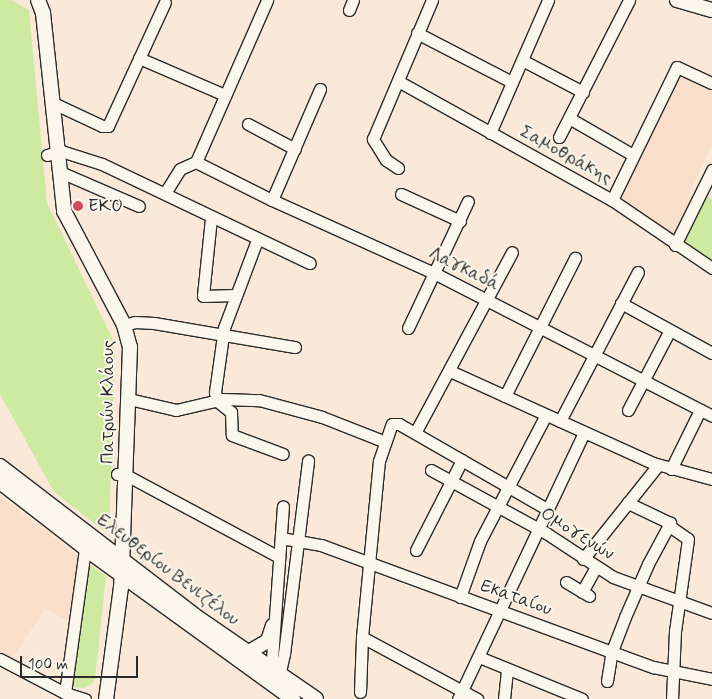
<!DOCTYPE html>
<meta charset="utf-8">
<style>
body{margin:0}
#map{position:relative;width:712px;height:699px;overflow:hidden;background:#fae8d8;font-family:Mynerve,sans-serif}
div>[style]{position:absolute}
.built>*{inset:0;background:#f9deca}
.green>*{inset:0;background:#ceeaa1}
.roads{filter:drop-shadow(1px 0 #2b2b2b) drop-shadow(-1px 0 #2b2b2b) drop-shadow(0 1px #2b2b2b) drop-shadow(0 -1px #2b2b2b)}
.minor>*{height:11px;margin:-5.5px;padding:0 5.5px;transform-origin:5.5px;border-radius:5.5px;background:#fbf7ec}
.major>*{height:14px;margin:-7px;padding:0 7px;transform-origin:7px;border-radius:7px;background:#fbf7ec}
.dots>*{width:14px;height:14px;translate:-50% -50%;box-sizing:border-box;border:2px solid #fbf7ec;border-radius:50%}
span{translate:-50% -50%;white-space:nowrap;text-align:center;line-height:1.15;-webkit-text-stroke:4px #fbf7ec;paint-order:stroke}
.street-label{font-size:18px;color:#2b2b2b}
.poi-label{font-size:18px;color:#2b2b2b}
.left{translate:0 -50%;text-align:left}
.scale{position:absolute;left:20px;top:656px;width:118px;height:22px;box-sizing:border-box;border:2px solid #2b2b2b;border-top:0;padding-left:6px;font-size:15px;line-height:18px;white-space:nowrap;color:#2b2b2b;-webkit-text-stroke:4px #fbf7ec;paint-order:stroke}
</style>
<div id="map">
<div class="built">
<div style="clip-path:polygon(681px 76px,712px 91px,712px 145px,689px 194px,692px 197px,673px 239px,620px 196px)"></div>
<div style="clip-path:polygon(0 496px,79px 557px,69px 621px,45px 609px,11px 660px,0 653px)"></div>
</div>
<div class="green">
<div style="clip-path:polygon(0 0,11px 0,29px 10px,47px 203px,113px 340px,115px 355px,109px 529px,104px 531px,54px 492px,0 394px)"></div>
<div style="clip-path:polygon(707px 196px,712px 199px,712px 260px,685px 242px)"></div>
<div style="clip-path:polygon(90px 565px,106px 576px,95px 679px,92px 684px,83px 688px,72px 687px)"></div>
</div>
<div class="roads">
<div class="minor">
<div style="left:349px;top:10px;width:11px;rotate:-68deg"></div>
<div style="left:417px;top:33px;width:107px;rotate:27.3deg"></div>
<div style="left:139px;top:58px;width:94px;rotate:23.3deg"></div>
<div style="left:522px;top:60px;width:69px;rotate:27.7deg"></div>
<div style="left:398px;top:81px;width:245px;rotate:29.1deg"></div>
<div style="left:612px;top:200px;width:121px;rotate:34.2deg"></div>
<div style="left:51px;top:102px;width:56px;rotate:25.2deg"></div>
<div style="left:102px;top:126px;width:6px"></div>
<div style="left:108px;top:126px;width:136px;rotate:-65.3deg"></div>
<div style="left:569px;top:118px;width:74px;rotate:30deg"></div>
<div style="left:248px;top:124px;width:53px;rotate:28deg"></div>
<div style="left:490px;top:133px;width:145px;rotate:-66.4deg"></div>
<div style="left:559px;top:137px;width:154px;rotate:-62.9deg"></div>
<div style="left:47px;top:155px;width:15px;rotate:-16deg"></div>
<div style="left:61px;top:151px;width:43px;rotate:17.6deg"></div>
<div style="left:102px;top:164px;width:230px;rotate:25.5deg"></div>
<div style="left:196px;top:162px;width:85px;rotate:26.6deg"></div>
<div style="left:272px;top:200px;width:180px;rotate:24.3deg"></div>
<div style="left:436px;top:274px;width:310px;rotate:27.2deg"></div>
<div style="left:398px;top:168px;width:14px;rotate:-146deg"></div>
<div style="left:386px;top:160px;width:25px;rotate:-122deg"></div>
<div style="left:373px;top:139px;width:151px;rotate:-67deg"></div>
<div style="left:58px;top:171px;width:88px;rotate:23.4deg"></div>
<div style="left:165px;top:193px;width:28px;rotate:-58deg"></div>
<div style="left:180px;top:169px;width:17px;rotate:-24deg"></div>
<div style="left:196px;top:162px;width:177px;rotate:-66.3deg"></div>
<div style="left:401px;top:194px;width:65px;rotate:24.6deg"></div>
<div style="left:272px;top:200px;width:121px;rotate:-66.6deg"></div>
<div style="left:612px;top:200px;width:148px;rotate:-64deg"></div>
<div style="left:677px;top:67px;width:38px;rotate:25deg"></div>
<div style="left:211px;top:218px;width:78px;rotate:95.9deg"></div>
<div style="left:203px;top:296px;width:32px;rotate:-2deg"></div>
<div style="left:257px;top:240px;width:94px;rotate:110.6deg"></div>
<div style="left:224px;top:328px;width:65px;rotate:98deg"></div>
<div style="left:215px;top:392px;width:9px;rotate:77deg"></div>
<div style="left:217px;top:401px;width:18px;rotate:38deg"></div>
<div style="left:231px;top:412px;width:23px;rotate:88deg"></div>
<div style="left:232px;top:435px;width:54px;rotate:20.4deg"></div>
<div style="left:675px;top:245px;width:84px;rotate:-63.7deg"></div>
<div style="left:621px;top:303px;width:104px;rotate:28.8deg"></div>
<div style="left:124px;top:325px;width:11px;rotate:-15deg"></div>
<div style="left:135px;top:322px;width:19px;rotate:3deg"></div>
<div style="left:154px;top:323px;width:143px;rotate:9.7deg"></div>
<div style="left:408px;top:328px;width:140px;rotate:-64.7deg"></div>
<div style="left:450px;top:371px;width:223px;rotate:24.4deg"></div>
<div style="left:653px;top:463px;width:61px;rotate:15.2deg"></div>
<div style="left:505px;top:396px;width:155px;rotate:-63.1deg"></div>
<div style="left:129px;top:399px;width:48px;rotate:13.2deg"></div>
<div style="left:176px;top:410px;width:48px;rotate:-13.2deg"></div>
<div style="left:223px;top:399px;width:36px;rotate:2deg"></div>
<div style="left:259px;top:400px;width:65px;rotate:15.1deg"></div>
<div style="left:322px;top:417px;width:66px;rotate:21.5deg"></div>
<div style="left:628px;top:410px;width:90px;rotate:-62.3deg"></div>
<div style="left:560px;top:421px;width:168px;rotate:-62.4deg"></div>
<div style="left:415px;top:433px;width:205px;rotate:-61.8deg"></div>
<div style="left:671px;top:469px;width:66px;rotate:-63.8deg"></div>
<div style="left:431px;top:470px;width:131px;rotate:28.7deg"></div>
<div style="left:546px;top:533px;width:80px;rotate:33.3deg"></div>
<div style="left:613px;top:577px;width:105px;rotate:20deg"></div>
<div style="left:117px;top:474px;width:9px;rotate:6deg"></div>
<div style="left:126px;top:475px;width:174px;rotate:28.2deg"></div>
<div style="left:668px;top:525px;width:24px;rotate:35deg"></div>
<div style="left:688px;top:539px;width:93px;rotate:98deg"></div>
<div style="left:675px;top:631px;width:68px;rotate:92.5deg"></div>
<div style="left:281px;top:538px;width:41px;rotate:9.9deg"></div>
<div style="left:321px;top:545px;width:354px;rotate:20.2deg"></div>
<div style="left:653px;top:667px;width:60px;rotate:11.5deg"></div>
<div style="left:416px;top:550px;width:101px;rotate:-62.9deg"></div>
<div style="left:583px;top:559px;width:120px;rotate:-51.4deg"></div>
<div style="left:566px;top:582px;width:27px;rotate:31deg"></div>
<div style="left:582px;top:592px;width:29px;rotate:-61deg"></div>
<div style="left:460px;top:597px;width:59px;rotate:-70.3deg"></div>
<div style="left:480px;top:541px;width:142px;rotate:-62.4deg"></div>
<div style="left:362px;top:637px;width:131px;rotate:28.3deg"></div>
<div style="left:479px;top:657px;width:111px;rotate:22.2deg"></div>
<div style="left:0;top:659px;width:73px;rotate:27.6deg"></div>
<div style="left:65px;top:693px;width:21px;rotate:17deg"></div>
<div style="left:271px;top:673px;width:167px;rotate:-85.9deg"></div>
<div style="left:278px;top:680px;width:27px;rotate:-77deg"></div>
<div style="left:284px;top:654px;width:195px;rotate:-82.9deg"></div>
<div style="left:607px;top:681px;width:30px;rotate:-81deg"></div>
<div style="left:612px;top:651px;width:36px;rotate:-69deg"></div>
<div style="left:625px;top:617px;width:58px;rotate:-66.5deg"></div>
<div style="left:648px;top:564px;width:47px;rotate:-61.8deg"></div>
<div style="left:670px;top:523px;width:47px;rotate:-154.5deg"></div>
<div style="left:360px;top:692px;width:55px;rotate:-87.9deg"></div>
<div style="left:362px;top:637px;width:177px;rotate:-84.5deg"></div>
<div style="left:379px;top:461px;width:39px;rotate:-71deg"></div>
<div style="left:392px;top:424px;width:7px"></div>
<div style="left:399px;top:424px;width:171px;rotate:29.9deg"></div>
<div style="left:65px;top:693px;width:146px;rotate:-82.1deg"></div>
<div style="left:458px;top:699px;width:295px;rotate:-64.7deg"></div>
<div style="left:504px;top:699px;width:30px;rotate:-84deg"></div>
</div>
<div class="major">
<div style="left:38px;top:0;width:14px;rotate:69deg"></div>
<div style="left:43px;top:13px;width:199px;rotate:83.9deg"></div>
<div style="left:64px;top:211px;width:129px;rotate:62.2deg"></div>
<div style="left:124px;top:325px;width:23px;rotate:75deg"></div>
<div style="left:130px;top:347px;width:240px;rotate:92.1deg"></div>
<div style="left:121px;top:587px;width:113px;rotate:97.6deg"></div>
<div style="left:677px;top:0;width:36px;rotate:16deg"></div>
<div style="left:0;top:466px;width:245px;rotate:37.5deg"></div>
<div style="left:194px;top:615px;width:148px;rotate:34.5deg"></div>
<div style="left:0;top:482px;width:119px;rotate:37.8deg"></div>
<div style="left:94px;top:555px;width:246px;rotate:35.9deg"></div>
<div style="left:247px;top:653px;width:24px;rotate:-30deg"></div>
<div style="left:268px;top:641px;width:16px;rotate:-72deg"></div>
</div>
</div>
<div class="dots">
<div style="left:78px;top:206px;background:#d1495b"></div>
</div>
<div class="street-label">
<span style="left:566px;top:155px;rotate:29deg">Σαμοθράκης</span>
<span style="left:464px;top:269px;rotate:26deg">Λαγκαδά</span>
<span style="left:108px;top:402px;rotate:-90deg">Πατρών Κλάους</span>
<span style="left:577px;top:534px;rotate:32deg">Ομογενών</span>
<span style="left:168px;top:570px;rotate:37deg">Ελευθερίου Βενιζέλου</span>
<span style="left:516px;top:598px;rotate:20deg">Εκαταίου</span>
</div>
<div class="poi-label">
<span class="left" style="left:88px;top:206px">EKO</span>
</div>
<div class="scale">100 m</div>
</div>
